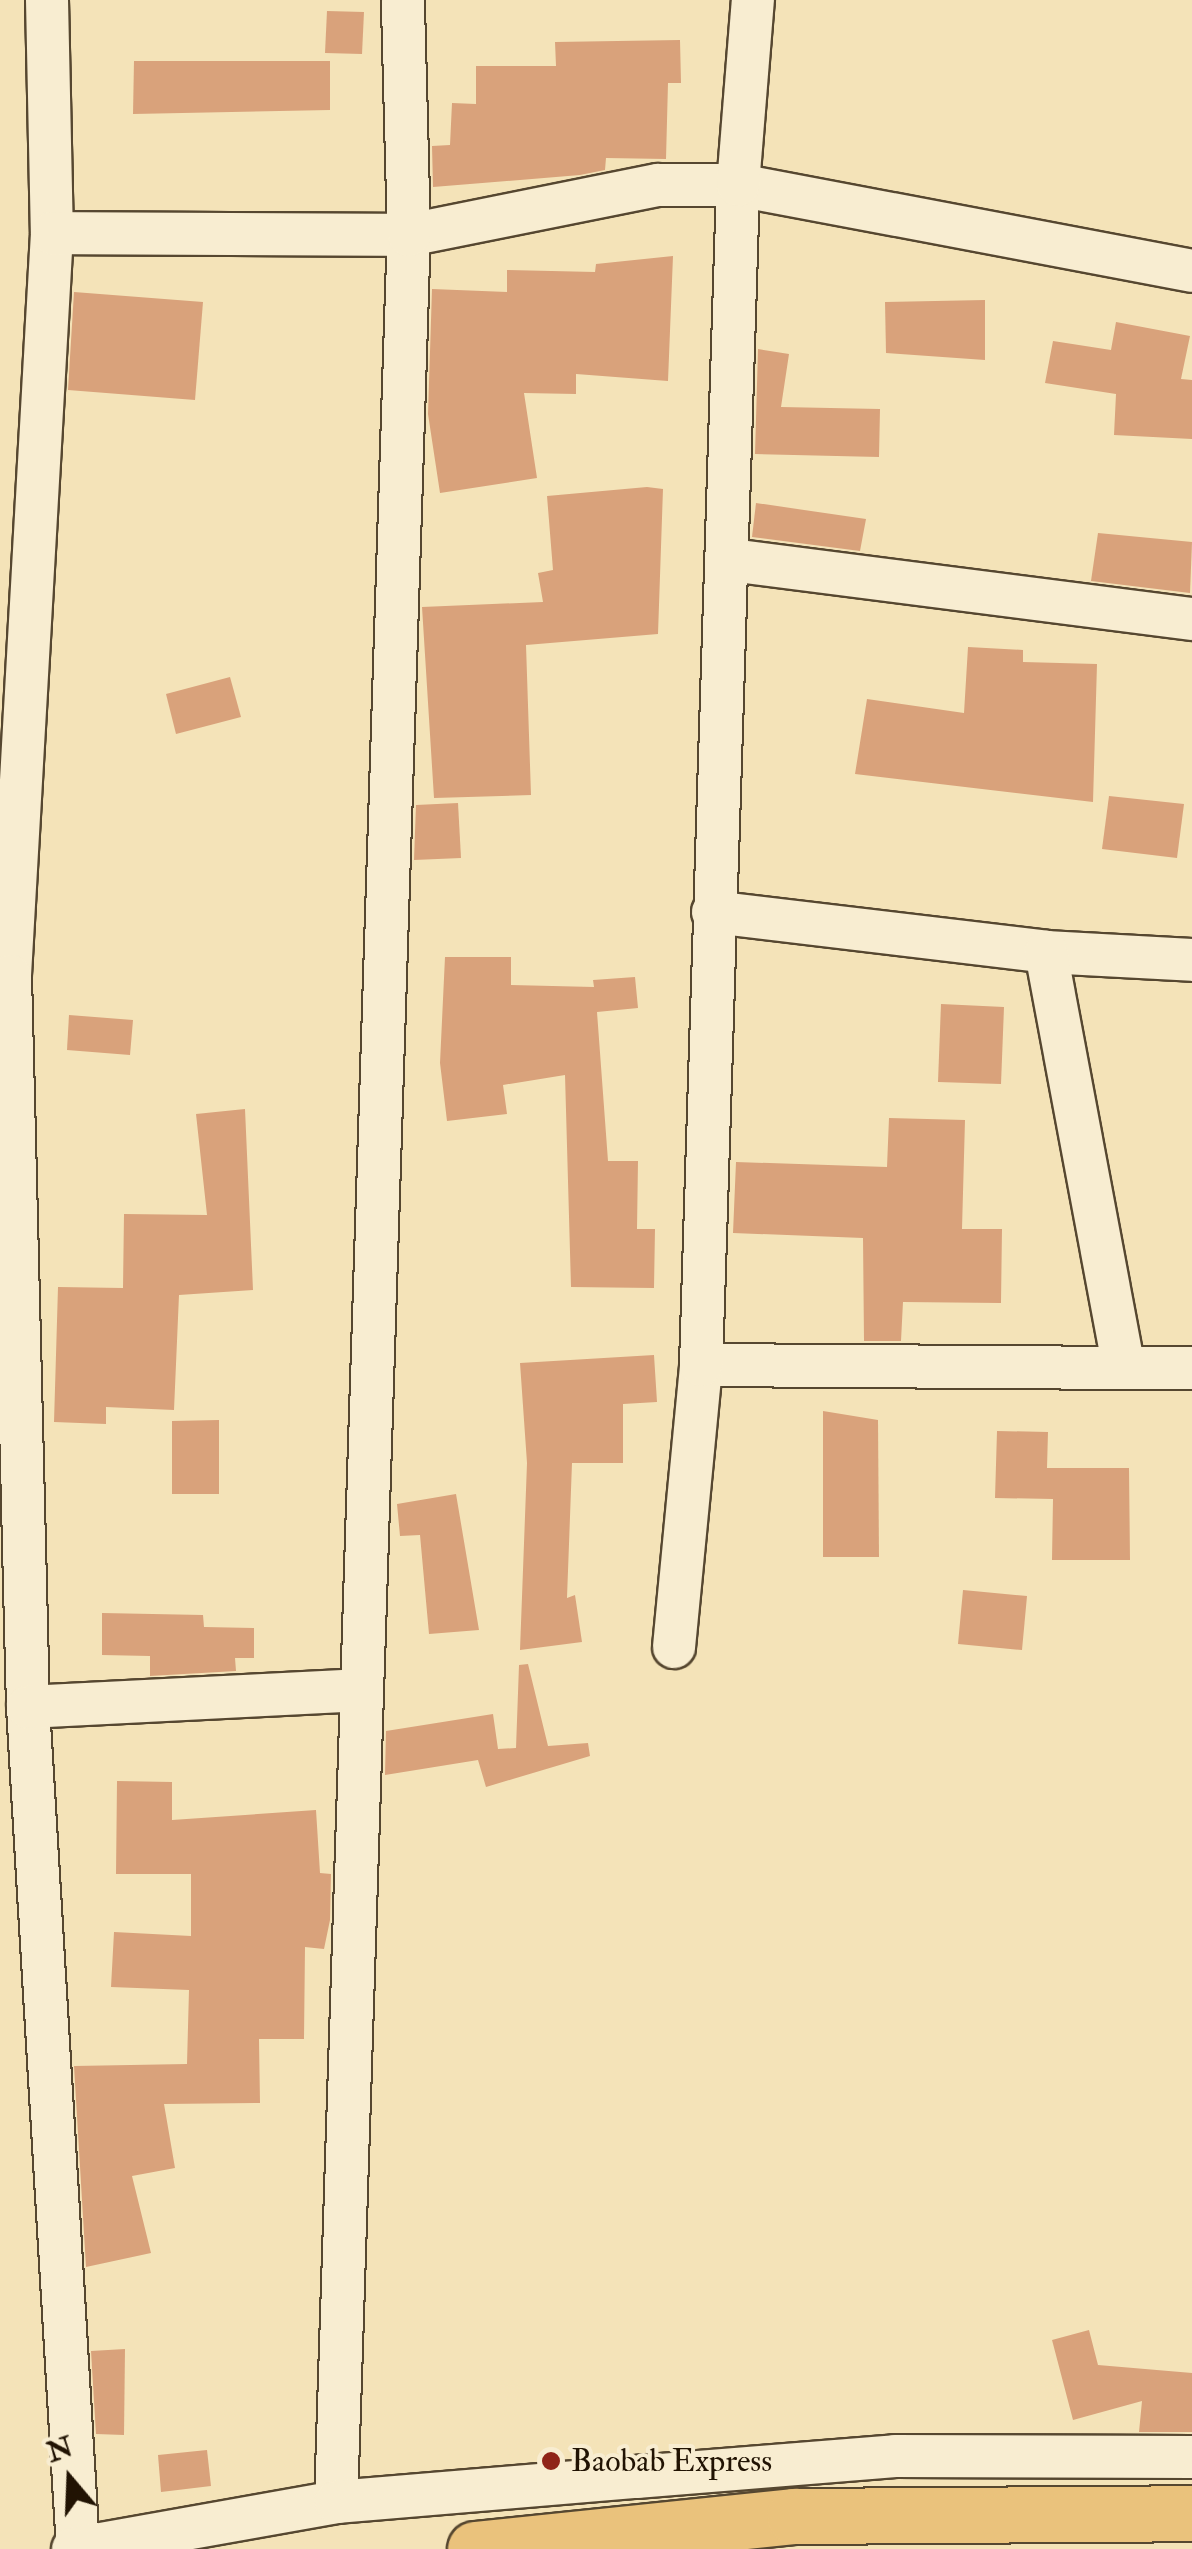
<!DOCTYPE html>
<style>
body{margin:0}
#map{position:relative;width:1192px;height:2549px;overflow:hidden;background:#f4e3b8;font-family:"IM FELL Double Pica",serif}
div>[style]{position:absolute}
.building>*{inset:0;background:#d9a27b}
.roads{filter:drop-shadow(2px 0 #564730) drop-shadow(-2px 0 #564730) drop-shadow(0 2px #564730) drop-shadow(0 -2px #564730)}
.minor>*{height:42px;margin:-21px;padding:0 21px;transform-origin:21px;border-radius:21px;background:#f8edd1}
.trunk>*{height:55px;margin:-27.5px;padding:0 27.5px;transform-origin:27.5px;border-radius:27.5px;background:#eac27c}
.dots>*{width:28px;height:28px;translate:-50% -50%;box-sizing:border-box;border:5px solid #f8edd1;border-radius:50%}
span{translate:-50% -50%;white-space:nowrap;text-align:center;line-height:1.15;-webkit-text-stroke:8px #f8edd1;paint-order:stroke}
.poi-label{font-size:32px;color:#211303}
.left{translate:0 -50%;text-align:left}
.north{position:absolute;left:20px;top:2429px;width:100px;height:100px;-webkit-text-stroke:8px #f8edd1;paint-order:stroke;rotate:341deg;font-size:28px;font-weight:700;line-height:40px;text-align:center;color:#211303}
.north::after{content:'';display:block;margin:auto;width:35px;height:45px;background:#211303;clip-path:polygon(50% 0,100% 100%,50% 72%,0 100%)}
</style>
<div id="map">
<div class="building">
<div style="clip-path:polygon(327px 11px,364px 12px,362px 54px,325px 53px)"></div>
<div style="clip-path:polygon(680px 40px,681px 83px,668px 83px,666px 159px,606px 158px,605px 170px,580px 175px,433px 187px,432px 146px,450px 145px,452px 103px,476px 104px,476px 66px,556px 66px,555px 42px)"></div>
<div style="clip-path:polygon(134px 61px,330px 61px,330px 110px,133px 114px)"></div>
<div style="clip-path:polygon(673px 256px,668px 381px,576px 374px,576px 394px,524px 393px,537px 478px,440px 493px,428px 414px,432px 289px,507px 292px,507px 270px,595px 272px,596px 264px)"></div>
<div style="clip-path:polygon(74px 292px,203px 302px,195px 400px,68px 390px)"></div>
<div style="clip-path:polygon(985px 300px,985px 360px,886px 353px,885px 302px)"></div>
<div style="clip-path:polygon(1116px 322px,1190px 336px,1181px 379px,1192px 380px,1192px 439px,1114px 435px,1116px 394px,1045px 383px,1053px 341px,1111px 350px)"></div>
<div style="clip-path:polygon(758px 349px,789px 354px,781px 407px,880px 409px,879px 457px,755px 454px)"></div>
<div style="clip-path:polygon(647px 487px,663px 489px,658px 634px,526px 645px,531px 795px,434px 798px,422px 607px,543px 602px,538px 573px,553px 570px,547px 496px)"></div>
<div style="clip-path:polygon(756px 503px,866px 519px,860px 551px,752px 537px)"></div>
<div style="clip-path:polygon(1098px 533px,1192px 542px,1190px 593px,1091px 581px)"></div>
<div style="clip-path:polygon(968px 647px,1023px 650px,1023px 662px,1097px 664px,1093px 802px,855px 774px,867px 699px,964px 713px)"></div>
<div style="clip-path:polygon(230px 677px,241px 717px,176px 734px,166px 694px)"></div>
<div style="clip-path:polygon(1109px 796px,1184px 804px,1177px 858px,1102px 849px)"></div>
<div style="clip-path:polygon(458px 803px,461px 858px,414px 860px,416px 805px)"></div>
<div style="clip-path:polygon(445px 957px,511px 957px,511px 985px,594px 987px,593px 980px,635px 977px,638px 1008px,597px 1012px,608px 1161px,638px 1161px,637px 1229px,655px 1229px,654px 1288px,571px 1287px,565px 1075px,503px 1085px,507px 1114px,447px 1121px,440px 1063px)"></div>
<div style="clip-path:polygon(941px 1004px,1004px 1007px,1001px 1084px,938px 1082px)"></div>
<div style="clip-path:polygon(69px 1015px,133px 1020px,130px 1055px,67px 1050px)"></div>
<div style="clip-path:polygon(245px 1109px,253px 1290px,179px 1295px,174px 1410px,106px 1407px,106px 1424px,54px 1422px,58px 1287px,123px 1288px,124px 1214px,207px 1215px,196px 1114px)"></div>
<div style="clip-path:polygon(889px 1118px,965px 1120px,962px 1229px,1002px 1229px,1001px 1303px,903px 1302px,901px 1341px,864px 1341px,863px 1238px,733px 1233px,736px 1162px,887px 1167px)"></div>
<div style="clip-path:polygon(654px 1355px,657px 1402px,623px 1404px,623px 1463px,572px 1463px,567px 1598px,575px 1595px,582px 1642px,520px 1650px,527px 1463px,520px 1363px)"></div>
<div style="clip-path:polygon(823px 1411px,878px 1420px,879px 1557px,823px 1557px)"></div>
<div style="clip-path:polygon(219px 1420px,219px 1494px,172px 1494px,172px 1421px)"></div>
<div style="clip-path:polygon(997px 1431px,1048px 1432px,1047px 1468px,1129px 1468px,1130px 1560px,1052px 1560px,1053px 1499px,995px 1498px)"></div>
<div style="clip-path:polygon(456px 1494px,479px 1630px,429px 1634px,420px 1535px,400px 1536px,397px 1504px)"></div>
<div style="clip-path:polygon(963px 1590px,1027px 1596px,1022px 1650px,958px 1644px)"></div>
<div style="clip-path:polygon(102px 1613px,203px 1615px,204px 1627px,254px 1628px,254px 1658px,235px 1658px,236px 1671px,150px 1676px,150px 1656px,102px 1655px)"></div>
<div style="clip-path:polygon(528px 1664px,548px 1746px,588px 1743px,590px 1756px,486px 1787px,478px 1760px,385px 1775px,386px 1731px,493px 1714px,498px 1749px,516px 1748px,519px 1665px)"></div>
<div style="clip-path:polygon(117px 1781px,172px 1782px,172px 1820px,316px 1810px,320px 1873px,331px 1874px,330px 1920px,324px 1949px,305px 1947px,304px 2039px,259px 2039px,260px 2103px,164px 2104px,175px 2168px,132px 2176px,151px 2253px,86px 2267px,74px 2066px,187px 2064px,189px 1990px,111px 1987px,114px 1932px,191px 1936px,191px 1874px,116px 1874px)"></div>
<div style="clip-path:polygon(1089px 2330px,1098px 2365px,1192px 2373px,1192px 2432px,1139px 2432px,1142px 2401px,1073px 2420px,1052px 2340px)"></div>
<div style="clip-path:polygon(125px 2349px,124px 2435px,96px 2434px,91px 2351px)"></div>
<div style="clip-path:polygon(207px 2450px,211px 2486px,161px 2492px,158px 2455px)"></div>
</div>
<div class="roads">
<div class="minor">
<div style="left:47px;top:0;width:233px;rotate:88.8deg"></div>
<div style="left:52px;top:233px;width:744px;rotate:93.24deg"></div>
<div style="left:10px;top:976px;width:731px;rotate:88.59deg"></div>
<div style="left:28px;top:1707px;width:842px;rotate:86.6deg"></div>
<div style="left:52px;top:233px;width:357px;rotate:0.3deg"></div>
<div style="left:409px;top:235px;width:254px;rotate:-11.4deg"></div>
<div style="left:658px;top:185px;width:80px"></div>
<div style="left:738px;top:185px;width:462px;rotate:10.7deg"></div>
<div style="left:731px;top:560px;width:465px;rotate:7.3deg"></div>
<div style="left:713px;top:912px;width:335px;rotate:6.8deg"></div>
<div style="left:1046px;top:952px;width:146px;rotate:3.1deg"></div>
<div style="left:1046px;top:952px;width:419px;rotate:79.4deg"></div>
<div style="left:701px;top:1365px;width:491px;rotate:0.4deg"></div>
<div style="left:674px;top:1647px;width:283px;rotate:-84.5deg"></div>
<div style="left:701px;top:1365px;width:1181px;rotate:-88.2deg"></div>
<div style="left:738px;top:185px;width:186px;rotate:-85.4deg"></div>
<div style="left:28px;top:1707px;width:334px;rotate:-2.9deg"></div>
<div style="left:336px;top:2502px;width:2268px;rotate:-88.16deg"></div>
<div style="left:409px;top:235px;width:235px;rotate:-91.5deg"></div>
<div style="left:73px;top:2549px;width:267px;rotate:-10.1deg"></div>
<div style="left:336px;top:2502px;width:301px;rotate:-4.8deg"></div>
<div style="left:636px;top:2477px;width:260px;rotate:-4.6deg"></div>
<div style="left:895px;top:2456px;width:297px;rotate:0.2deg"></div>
</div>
<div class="trunk">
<div style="left:475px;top:2549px;width:321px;rotate:-5.9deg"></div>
<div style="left:794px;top:2516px;width:398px;rotate:-0.4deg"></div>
</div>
</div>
<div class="dots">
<div style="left:551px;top:2461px;background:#8f2418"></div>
</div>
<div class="poi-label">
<span class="left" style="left:571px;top:2461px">Baobab Express</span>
</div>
<div class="north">N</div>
</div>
